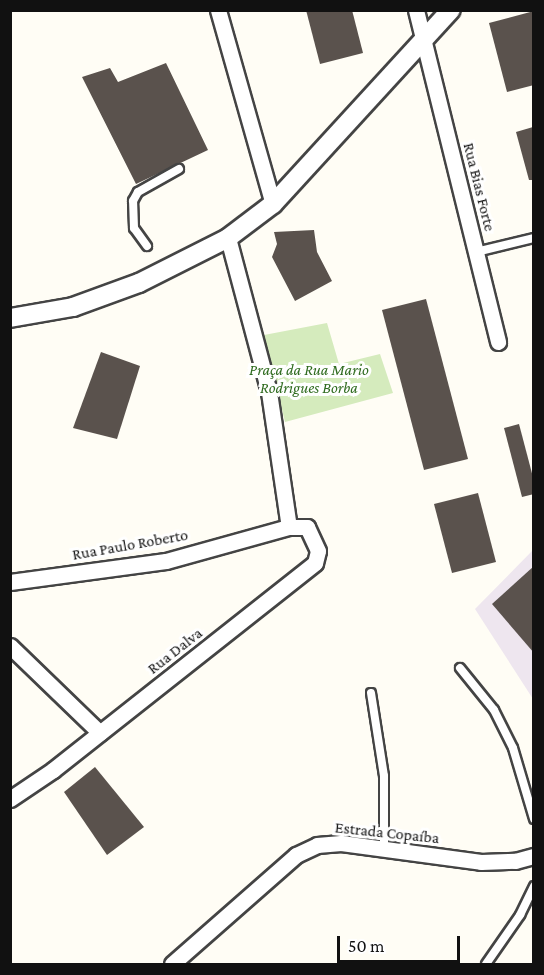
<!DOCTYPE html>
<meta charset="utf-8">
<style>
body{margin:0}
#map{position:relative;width:544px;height:975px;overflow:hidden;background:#fffdf5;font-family:"Crimson Pro",serif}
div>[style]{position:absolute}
.industrial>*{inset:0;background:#eee6ef}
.green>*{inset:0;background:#d5ebbd}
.building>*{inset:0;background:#5a524d}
.roads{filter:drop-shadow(2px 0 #444) drop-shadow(-2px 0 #444) drop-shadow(0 2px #444) drop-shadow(0 -2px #444)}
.service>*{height:8px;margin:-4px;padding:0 4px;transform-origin:4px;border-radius:4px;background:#fff}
.minor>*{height:15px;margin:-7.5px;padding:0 7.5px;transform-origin:7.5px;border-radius:7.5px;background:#fff}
.tertiary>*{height:18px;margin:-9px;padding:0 9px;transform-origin:9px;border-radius:9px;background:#fff}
span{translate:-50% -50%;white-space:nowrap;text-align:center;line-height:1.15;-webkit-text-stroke:6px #fff;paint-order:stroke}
.street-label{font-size:16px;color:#111}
.park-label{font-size:16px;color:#2f6b1f;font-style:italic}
.frame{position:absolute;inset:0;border:12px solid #111;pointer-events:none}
.scale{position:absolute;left:337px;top:936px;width:123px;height:27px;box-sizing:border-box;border:3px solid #111;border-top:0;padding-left:8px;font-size:18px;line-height:21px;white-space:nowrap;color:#111;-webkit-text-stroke:4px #fff;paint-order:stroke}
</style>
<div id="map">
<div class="industrial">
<div style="clip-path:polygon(533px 550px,533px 699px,475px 609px)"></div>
</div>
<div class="green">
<div style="clip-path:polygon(327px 323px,339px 364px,380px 354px,393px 393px,285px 422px,264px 335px)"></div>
</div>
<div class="building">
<div style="clip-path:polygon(306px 10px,352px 10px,363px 53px,320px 64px)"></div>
<div style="clip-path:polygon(534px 11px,534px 85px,507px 92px,489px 23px)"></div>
<div style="clip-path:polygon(166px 63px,208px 150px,136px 184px,82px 77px,110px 68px,118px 82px)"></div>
<div style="clip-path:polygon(533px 127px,534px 180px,529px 180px,516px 132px)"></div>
<div style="clip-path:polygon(314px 230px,317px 252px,332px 281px,295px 301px,272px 257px,277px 244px,274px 232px)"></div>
<div style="clip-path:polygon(426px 299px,468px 459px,424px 470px,382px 310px)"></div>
<div style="clip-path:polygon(101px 352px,140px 366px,117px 439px,73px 428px)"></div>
<div style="clip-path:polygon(519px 424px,534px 481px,534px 494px,522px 497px,504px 428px)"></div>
<div style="clip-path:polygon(478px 493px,496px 562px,452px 573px,434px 504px)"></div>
<div style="clip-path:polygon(534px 566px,534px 653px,492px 604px)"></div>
<div style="clip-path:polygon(95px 767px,144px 827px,107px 855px,64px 792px)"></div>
</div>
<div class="roads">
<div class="service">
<div style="left:147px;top:246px;width:22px;rotate:-126deg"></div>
<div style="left:134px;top:228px;width:27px;rotate:-92deg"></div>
<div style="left:133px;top:201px;width:10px;rotate:-61deg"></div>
<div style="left:138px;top:192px;width:47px;rotate:-29.3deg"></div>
<div style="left:476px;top:252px;width:60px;rotate:-13.6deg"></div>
<div style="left:460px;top:668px;width:54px;rotate:51deg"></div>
<div style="left:494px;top:710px;width:42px;rotate:63.4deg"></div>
<div style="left:513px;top:748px;width:74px;rotate:73.5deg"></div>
<div style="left:371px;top:693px;width:84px;rotate:81.1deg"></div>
<div style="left:384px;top:776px;width:72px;rotate:90deg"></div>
<div style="left:486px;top:964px;width:60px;rotate:-55.2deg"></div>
<div style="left:520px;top:915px;width:32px;rotate:-64deg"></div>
</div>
<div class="minor">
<div style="left:218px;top:10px;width:202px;rotate:74.2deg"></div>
<div style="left:416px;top:10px;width:342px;rotate:76.1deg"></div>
<div style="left:228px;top:238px;width:159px;rotate:75.1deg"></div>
<div style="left:269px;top:392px;width:136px;rotate:81.6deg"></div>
<div style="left:10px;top:582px;width:157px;rotate:-7.7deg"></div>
<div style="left:166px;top:561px;width:128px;rotate:-15.5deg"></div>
<div style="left:289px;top:527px;width:18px"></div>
<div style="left:307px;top:527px;width:26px;rotate:65deg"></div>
<div style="left:318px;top:551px;width:12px;rotate:104deg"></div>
<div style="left:315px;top:563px;width:334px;rotate:141.7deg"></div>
<div style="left:53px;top:770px;width:52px;rotate:146deg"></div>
<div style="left:10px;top:646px;width:125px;rotate:44deg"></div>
<div style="left:172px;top:964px;width:165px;rotate:-41.3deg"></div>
<div style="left:296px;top:855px;width:23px;rotate:-25deg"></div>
<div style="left:317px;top:845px;width:24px;rotate:-5deg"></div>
<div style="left:341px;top:843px;width:141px;rotate:7.7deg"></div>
<div style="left:481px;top:862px;width:34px;rotate:-2deg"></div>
<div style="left:515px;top:861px;width:20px;rotate:-15deg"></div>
</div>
<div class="tertiary">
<div style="left:10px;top:318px;width:64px;rotate:-9.9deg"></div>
<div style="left:73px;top:307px;width:70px;rotate:-20deg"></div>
<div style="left:139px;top:283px;width:100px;rotate:-26.8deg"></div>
<div style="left:228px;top:238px;width:56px;rotate:-37.1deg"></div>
<div style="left:273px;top:204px;width:263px;rotate:-47.5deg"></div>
</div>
</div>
<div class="street-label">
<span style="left:479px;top:187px;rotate:76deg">Rua Bias Forte</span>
<span style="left:130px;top:545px;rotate:-10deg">Rua Paulo Roberto</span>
<span style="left:175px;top:651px;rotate:-38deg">Rua Dalva</span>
<span style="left:387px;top:833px;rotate:6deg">Estrada Copaíba</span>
</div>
<div class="park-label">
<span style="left:309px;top:379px">Praça da Rua Mario<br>Rodrigues Borba</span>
</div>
<div class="frame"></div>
<div class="scale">50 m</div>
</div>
